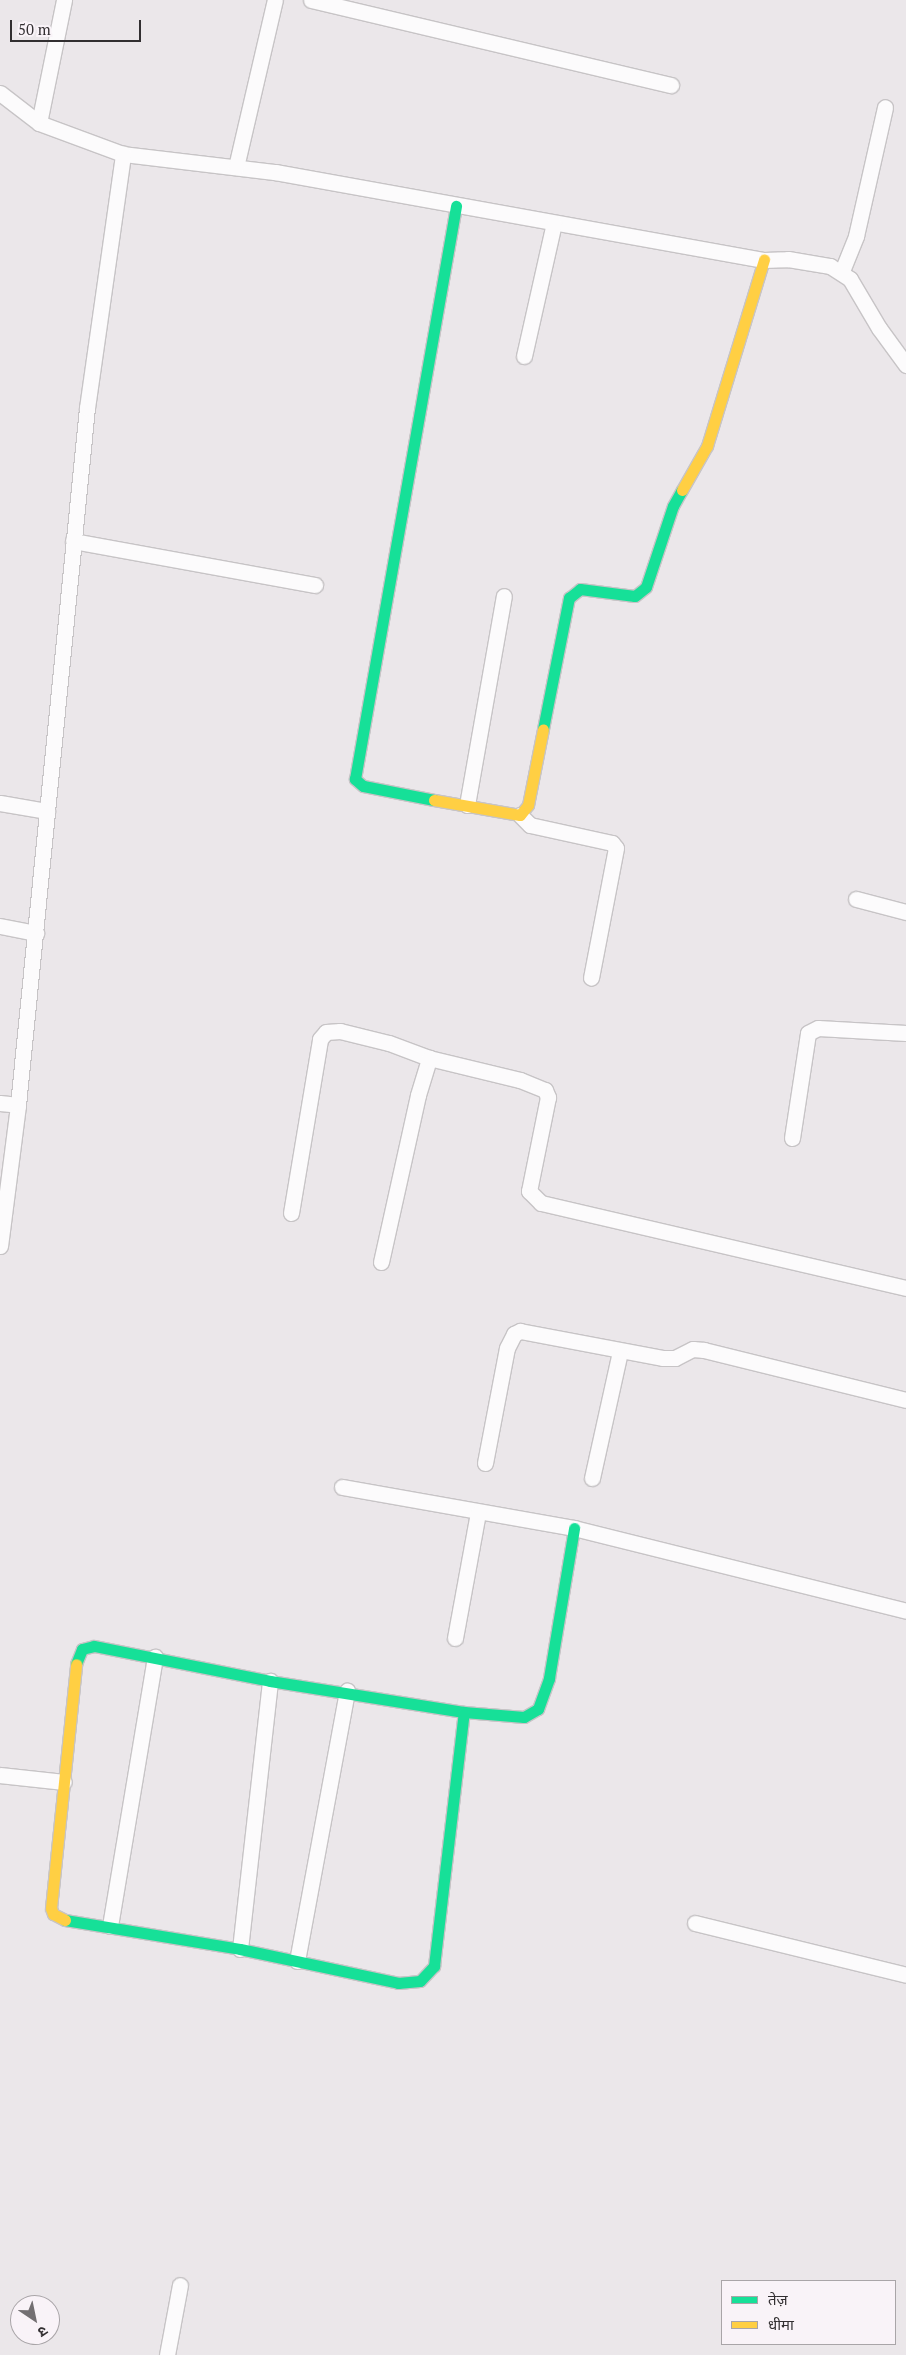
<!DOCTYPE html>
<meta charset="utf-8">
<style>
body{margin:0}
#map{position:relative;width:906px;height:2355px;overflow:hidden;background:#ebe7ea;font-family:"PT Serif","Noto Sans Devanagari",serif}
div>[style]{position:absolute}
.roads{filter:drop-shadow(1px 0 #c7c4c6) drop-shadow(-1px 0 #c7c4c6) drop-shadow(0 1px #c7c4c6) drop-shadow(0 -1px #c7c4c6)}
.street>*{height:15px;margin:-7.5px;padding:0 7.5px;transform-origin:7.5px;border-radius:7.5px;background:#fcfbfc}
.fast>*{height:11px;margin:-5.5px;padding:0 5.5px;transform-origin:5.5px;border-radius:5.5px;background:#16e098}
.slow>*{height:11px;margin:-5.5px;padding:0 5.5px;transform-origin:5.5px;border-radius:5.5px;background:#ffcf43}
span{translate:-50% -50%;white-space:nowrap;text-align:center;line-height:1.15;-webkit-text-stroke:4px #f9f3f8;paint-order:stroke}
.legend{position:absolute;left:721px;top:2280px;width:175px;height:65px;box-sizing:border-box;background:#f9f3f8;border:1px solid #a9a5a8;margin:0;padding:6px 9px;list-style:none;font-size:15px;color:#322f31}
.legend li{display:flex;align-items:center;gap:10px;height:25px}
.legend b{width:25px;border:1px solid #a9a5a8}
.north{position:absolute;left:10px;top:2295px;width:50px;height:50px;box-sizing:border-box;background:#f9f3f8;border:1px solid #a9a5a8;border-radius:50%;rotate:146deg;font-size:14px;font-weight:700;line-height:20px;text-align:center;color:#322f31}
.north::after{content:'';display:block;margin:auto;width:18px;height:22px;background:#736f72;clip-path:polygon(50% 0,100% 100%,50% 72%,0 100%)}
.scale{position:absolute;left:10px;top:20px;width:131px;height:22px;box-sizing:border-box;border:2px solid #322f31;border-top:0;padding-left:6px;font-size:15px;line-height:18px;white-space:nowrap;color:#322f31;-webkit-text-stroke:4px #f9f3f8;paint-order:stroke}
</style>
<div id="map">
<div class="roads">
<div class="street">
<div style="left:311px;top:0;width:370px;rotate:13.3deg"></div>
<div style="left:0;top:93px;width:49px;rotate:37.6deg"></div>
<div style="left:39px;top:123px;width:90px;rotate:20.3deg"></div>
<div style="left:123px;top:154px;width:153px;rotate:6.8deg"></div>
<div style="left:275px;top:172px;width:497px;rotate:10.2deg"></div>
<div style="left:764px;top:260px;width:24px;rotate:-2deg"></div>
<div style="left:788px;top:259px;width:43px;rotate:9.5deg"></div>
<div style="left:830px;top:266px;width:24px;rotate:33deg"></div>
<div style="left:850px;top:279px;width:57px;rotate:59.4deg"></div>
<div style="left:879px;top:328px;width:46px;rotate:53.9deg"></div>
<div style="left:39px;top:123px;width:126px;rotate:-78.5deg"></div>
<div style="left:236px;top:167px;width:171px;rotate:-76.9deg"></div>
<div style="left:842px;top:271px;width:38px;rotate:-68deg"></div>
<div style="left:856px;top:236px;width:132px;rotate:-77.3deg"></div>
<div style="left:524px;top:356px;width:136px;rotate:-77.3deg"></div>
<div style="left:73px;top:541px;width:246px;rotate:10.3deg"></div>
<div style="left:0;top:803px;width:48px;rotate:9.7deg"></div>
<div style="left:467px;top:805px;width:212px;rotate:-80deg"></div>
<div style="left:520px;top:815px;width:14px;rotate:45deg"></div>
<div style="left:530px;top:825px;width:84px;rotate:12.4deg"></div>
<div style="left:612px;top:843px;width:6px;rotate:51deg"></div>
<div style="left:616px;top:848px;width:132px;rotate:100.9deg"></div>
<div style="left:856px;top:899px;width:52px;rotate:14.6deg"></div>
<div style="left:0;top:926px;width:37px;rotate:11deg"></div>
<div style="left:0;top:1103px;width:18px;rotate:6deg"></div>
<div style="left:792px;top:1138px;width:106px;rotate:-81.3deg"></div>
<div style="left:808px;top:1033px;width:11px;rotate:-27deg"></div>
<div style="left:818px;top:1028px;width:88px;rotate:3.3deg"></div>
<div style="left:291px;top:1213px;width:176px;rotate:-80.5deg"></div>
<div style="left:320px;top:1039px;width:9px;rotate:-49deg"></div>
<div style="left:326px;top:1032px;width:14px;rotate:-4deg"></div>
<div style="left:340px;top:1031px;width:50px;rotate:13.8deg"></div>
<div style="left:389px;top:1043px;width:43px;rotate:20.6deg"></div>
<div style="left:429px;top:1058px;width:94px;rotate:13.6deg"></div>
<div style="left:520px;top:1080px;width:27px;rotate:22deg"></div>
<div style="left:545px;top:1090px;width:8px;rotate:67deg"></div>
<div style="left:548px;top:1097px;width:96px;rotate:101.4deg"></div>
<div style="left:529px;top:1191px;width:17px;rotate:45deg"></div>
<div style="left:541px;top:1203px;width:375px;rotate:13.1deg"></div>
<div style="left:0;top:1246px;width:142px;rotate:-82.7deg"></div>
<div style="left:18px;top:1105px;width:700px;rotate:-84.35deg"></div>
<div style="left:87px;top:408px;width:257px;rotate:-81.9deg"></div>
<div style="left:381px;top:1262px;width:171px;rotate:-77.5deg"></div>
<div style="left:418px;top:1095px;width:39px;rotate:-73deg"></div>
<div style="left:485px;top:1463px;width:117px;rotate:-79.2deg"></div>
<div style="left:507px;top:1348px;width:16px;rotate:-63deg"></div>
<div style="left:514px;top:1334px;width:7px;rotate:-27deg"></div>
<div style="left:520px;top:1331px;width:146px;rotate:10.7deg"></div>
<div style="left:663px;top:1358px;width:12px"></div>
<div style="left:675px;top:1358px;width:20px;rotate:-27deg"></div>
<div style="left:693px;top:1349px;width:11px;rotate:5deg"></div>
<div style="left:704px;top:1350px;width:208px;rotate:13.9deg"></div>
<div style="left:592px;top:1478px;width:129px;rotate:-77.5deg"></div>
<div style="left:342px;top:1487px;width:236px;rotate:10deg"></div>
<div style="left:574px;top:1528px;width:342px;rotate:14deg"></div>
<div style="left:455px;top:1638px;width:127px;rotate:-79.6deg"></div>
<div style="left:0;top:1775px;width:64px;rotate:6.2deg"></div>
<div style="left:695px;top:1923px;width:217px;rotate:13.8deg"></div>
<div style="left:110px;top:1926px;width:273px;rotate:-80.5deg"></div>
<div style="left:240px;top:1949px;width:270px;rotate:-83.6deg"></div>
<div style="left:297px;top:1961px;width:275px;rotate:-79.5deg"></div>
<div style="left:167px;top:2355px;width:71px;rotate:-79.5deg"></div>
</div>
<div class="fast">
<div style="left:543px;top:729px;width:134px;rotate:-78.8deg"></div>
<div style="left:569px;top:598px;width:14px;rotate:-39deg"></div>
<div style="left:580px;top:589px;width:55px;rotate:7.3deg"></div>
<div style="left:635px;top:596px;width:14px;rotate:-39deg"></div>
<div style="left:646px;top:587px;width:85px;rotate:-71.6deg"></div>
<div style="left:673px;top:506px;width:18px;rotate:-61deg"></div>
<div style="left:434px;top:800px;width:72px;rotate:-168.8deg"></div>
<div style="left:363px;top:786px;width:11px;rotate:-139deg"></div>
<div style="left:355px;top:779px;width:582px;rotate:-80deg"></div>
<div style="left:76px;top:1664px;width:16px;rotate:-68deg"></div>
<div style="left:82px;top:1649px;width:12px;rotate:-14deg"></div>
<div style="left:94px;top:1646px;width:179px;rotate:11.2deg"></div>
<div style="left:270px;top:1681px;width:196px;rotate:9.1deg"></div>
<div style="left:464px;top:1712px;width:60px;rotate:4.8deg"></div>
<div style="left:524px;top:1717px;width:16px;rotate:-30deg"></div>
<div style="left:538px;top:1709px;width:33px;rotate:-70deg"></div>
<div style="left:549px;top:1678px;width:152px;rotate:-80.5deg"></div>
<div style="left:65px;top:1920px;width:177px;rotate:9.4deg"></div>
<div style="left:240px;top:1949px;width:162px;rotate:12.1deg"></div>
<div style="left:398px;top:1983px;width:22px;rotate:-5deg"></div>
<div style="left:420px;top:1981px;width:21px;rotate:-47deg"></div>
<div style="left:434px;top:1966px;width:256px;rotate:-83.3deg"></div>
</div>
<div class="slow">
<div style="left:682px;top:490px;width:51px;rotate:-60.4deg"></div>
<div style="left:707px;top:446px;width:195px;rotate:-73deg"></div>
<div style="left:434px;top:800px;width:87px;rotate:9.9deg"></div>
<div style="left:520px;top:815px;width:13px;rotate:-51deg"></div>
<div style="left:528px;top:805px;width:77px;rotate:-78.8deg"></div>
<div style="left:65px;top:1920px;width:13px;rotate:-153deg"></div>
<div style="left:53px;top:1914px;width:6px;rotate:-108deg"></div>
<div style="left:51px;top:1908px;width:245px;rotate:-84.1deg"></div>
</div>
</div>
<ul class="legend">
<li><b style="height:6px;background:#16e098"></b>तेज़</li>
<li><b style="height:6px;background:#ffcf43"></b>धीमा</li>
</ul>
<div class="north">उ</div>
<div class="scale">50 m</div>
</div>
